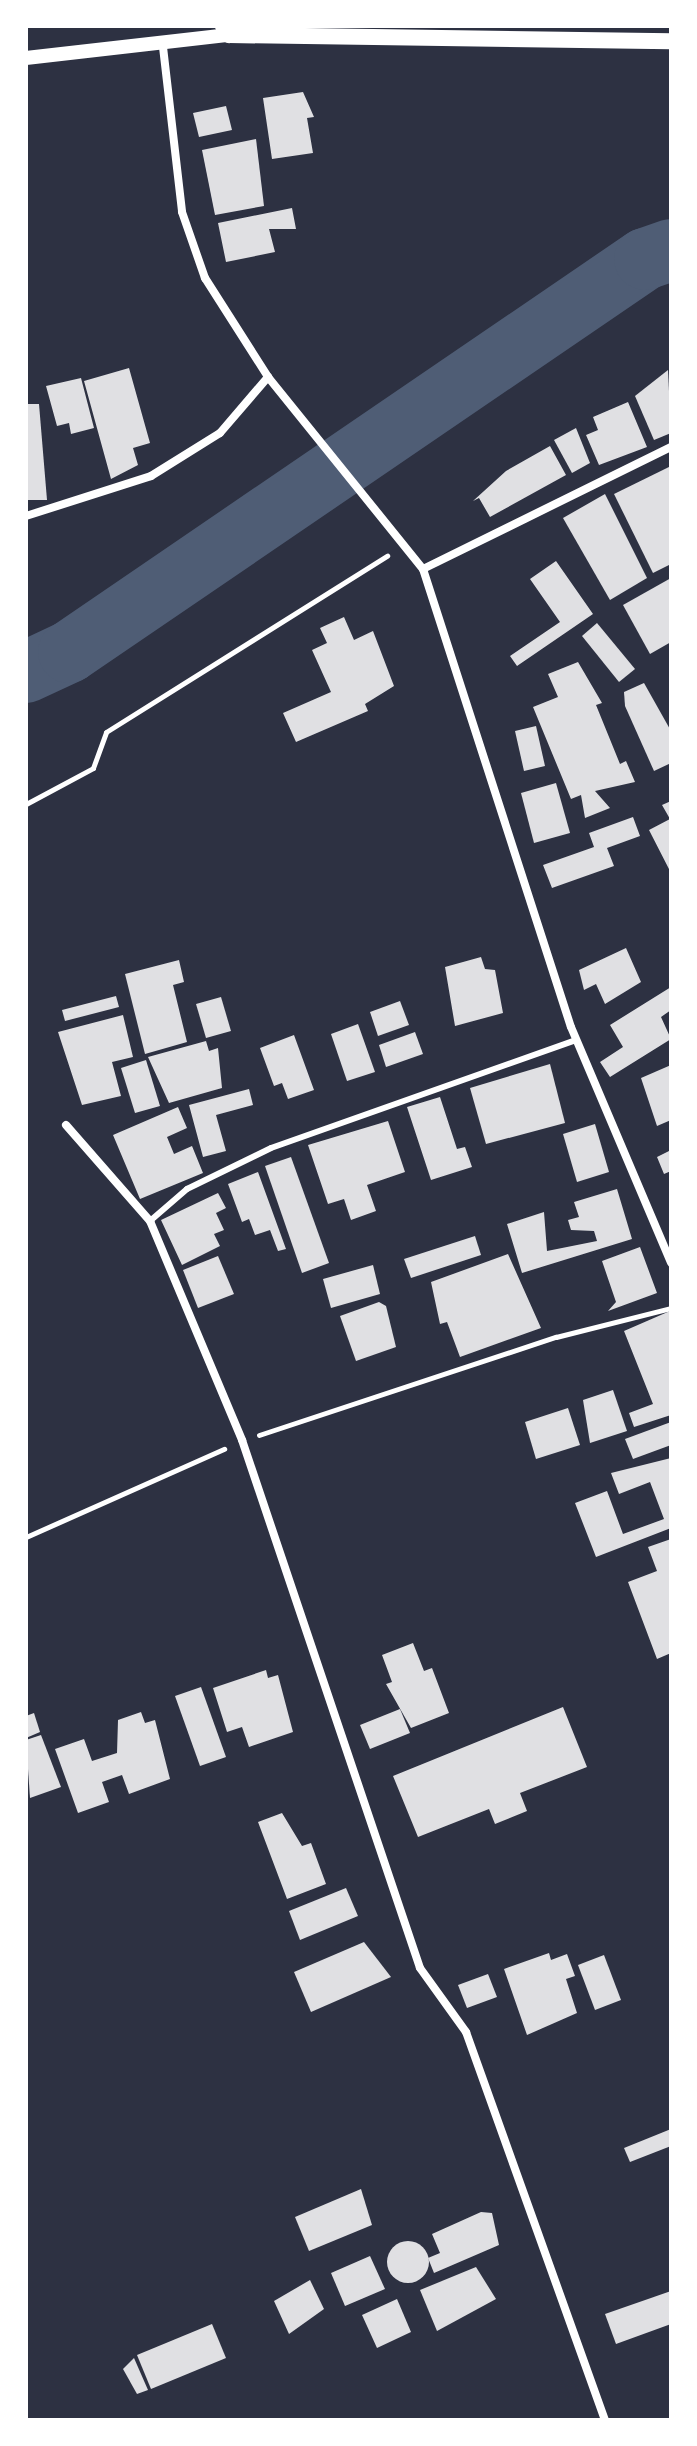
<!DOCTYPE html>
<style>
body{margin:0}
#map{position:relative;width:697px;height:2446px;overflow:hidden;background:#2d3142;font-family:Roboto,sans-serif}
div>[style]{position:absolute}
.river>*{height:62px;margin:-31px;padding:0 31px;transform-origin:31px;border-radius:31px;background:#4f5d75}
.building>*{inset:0;background:#e0e0e3}
.round{border-radius:50%}
.path>*{height:5px;margin:-2.5px;padding:0 2.5px;transform-origin:2.5px;border-radius:2.5px;background:#fff}
.service>*{height:6px;margin:-3px;padding:0 3px;transform-origin:3px;border-radius:3px;background:#fff}
.minor>*{height:8px;margin:-4px;padding:0 4px;transform-origin:4px;border-radius:4px;background:#fff}
.tertiary>*{height:14px;margin:-7px;padding:0 7px;transform-origin:7px;border-radius:7px;background:#fff}
.secondary>*{height:16px;margin:-8px;padding:0 8px;transform-origin:8px;border-radius:8px;background:#fff}
span{translate:-50% -50%;white-space:nowrap;text-align:center;line-height:1.15;-webkit-text-stroke:6px #fff;paint-order:stroke}
.frame{position:absolute;inset:0;border:28px solid #fff;pointer-events:none}
</style>
<div id="map">
<div class="river">
<div style="left:26px;top:672px;width:47px;rotate:-24.9deg"></div>
<div style="left:69px;top:652px;width:697px;rotate:-34.31deg"></div>
<div style="left:645px;top:259px;width:28px;rotate:-19deg"></div>
</div>
<div class="building">
<div style="clip-path:polygon(303px 92px,314px 117px,307px 118px,313px 153px,272px 159px,263px 98px)"></div>
<div style="clip-path:polygon(226px 106px,232px 130px,199px 137px,193px 113px)"></div>
<div style="clip-path:polygon(256px 139px,264px 206px,215px 215px,202px 150px)"></div>
<div style="clip-path:polygon(292px 208px,296px 229px,269px 229px,275px 252px,226px 262px,218px 223px)"></div>
<div style="clip-path:polygon(129px 368px,150px 443px,133px 448px,138px 465px,111px 479px,84px 381px)"></div>
<div style="clip-path:polygon(668px 370px,671px 433px,654px 440px,635px 396px)"></div>
<div style="clip-path:polygon(81px 378px,94px 428px,71px 434px,69px 423px,57px 426px,46px 386px)"></div>
<div style="clip-path:polygon(628px 402px,647px 447px,599px 465px,586px 435px,598px 430px,593px 417px)"></div>
<div style="clip-path:polygon(26px 404px,39px 404px,47px 500px,26px 500px)"></div>
<div style="clip-path:polygon(576px 428px,590px 463px,572px 473px,554px 440px)"></div>
<div style="clip-path:polygon(550px 446px,566px 475px,490px 517px,479px 498px,473px 501px,506px 471px)"></div>
<div style="clip-path:polygon(671px 466px,671px 564px,653px 573px,614px 494px)"></div>
<div style="clip-path:polygon(605px 494px,647px 578px,610px 600px,563px 518px)"></div>
<div style="clip-path:polygon(556px 561px,593px 614px,517px 666px,510px 656px,560px 622px,530px 579px)"></div>
<div style="clip-path:polygon(671px 578px,671px 642px,650px 654px,623px 605px)"></div>
<div style="clip-path:polygon(344px 617px,354px 640px,373px 631px,394px 686px,365px 704px,368px 711px,296px 742px,283px 713px,331px 692px,312px 650px,327px 643px,320px 628px)"></div>
<div style="clip-path:polygon(597px 623px,635px 669px,619px 682px,582px 636px)"></div>
<div style="clip-path:polygon(578px 662px,602px 703px,596px 705px,620px 764px,626px 761px,635px 782px,595px 791px,610px 808px,585px 818px,581px 795px,571px 799px,533px 707px,558px 697px,548px 674px)"></div>
<div style="clip-path:polygon(644px 683px,671px 731px,671px 763px,654px 771px,625px 706px,624px 692px)"></div>
<div style="clip-path:polygon(536px 726px,545px 766px,524px 771px,515px 731px)"></div>
<div style="clip-path:polygon(556px 783px,570px 833px,534px 843px,521px 793px)"></div>
<div style="clip-path:polygon(671px 801px,671px 873px,649px 830px,670px 819px,662px 805px)"></div>
<div style="clip-path:polygon(633px 817px,640px 836px,607px 848px,614px 866px,552px 888px,543px 865px,594px 847px,589px 833px)"></div>
<div style="clip-path:polygon(626px 948px,641px 982px,605px 1004px,596px 984px,584px 990px,579px 970px)"></div>
<div style="clip-path:polygon(481px 957px,485px 969px,495px 970px,503px 1013px,455px 1026px,445px 967px)"></div>
<div style="clip-path:polygon(179px 960px,184px 982px,173px 985px,187px 1042px,145px 1054px,125px 974px)"></div>
<div style="clip-path:polygon(671px 987px,671px 1010px,661px 1017px,671px 1039px,610px 1077px,600px 1062px,623px 1047px,610px 1025px)"></div>
<div style="clip-path:polygon(116px 996px,119px 1007px,65px 1021px,62px 1010px)"></div>
<div style="clip-path:polygon(221px 997px,231px 1031px,206px 1038px,196px 1004px)"></div>
<div style="clip-path:polygon(400px 1001px,409px 1025px,378px 1036px,370px 1012px)"></div>
<div style="clip-path:polygon(123px 1015px,133px 1057px,112px 1062px,121px 1096px,82px 1105px,58px 1032px)"></div>
<div style="clip-path:polygon(358px 1024px,375px 1072px,347px 1081px,331px 1034px)"></div>
<div style="clip-path:polygon(415px 1032px,423px 1054px,386px 1067px,379px 1045px)"></div>
<div style="clip-path:polygon(294px 1035px,314px 1090px,288px 1099px,282px 1083px,274px 1086px,260px 1048px)"></div>
<div style="clip-path:polygon(206px 1041px,209px 1051px,218px 1048px,222px 1088px,169px 1103px,148px 1057px)"></div>
<div style="clip-path:polygon(146px 1060px,160px 1106px,135px 1113px,121px 1068px)"></div>
<div style="clip-path:polygon(550px 1064px,565px 1123px,486px 1144px,470px 1088px)"></div>
<div style="clip-path:polygon(671px 1065px,671px 1120px,657px 1126px,641px 1078px)"></div>
<div style="clip-path:polygon(249px 1089px,253px 1105px,216px 1115px,226px 1151px,203px 1157px,189px 1105px)"></div>
<div style="clip-path:polygon(440px 1097px,457px 1149px,465px 1147px,472px 1167px,431px 1180px,407px 1107px)"></div>
<div style="clip-path:polygon(178px 1107px,187px 1128px,167px 1137px,174px 1154px,192px 1146px,203px 1173px,140px 1199px,113px 1135px)"></div>
<div style="clip-path:polygon(388px 1121px,405px 1172px,367px 1185px,376px 1211px,351px 1220px,344px 1199px,328px 1204px,308px 1145px)"></div>
<div style="clip-path:polygon(595px 1124px,609px 1172px,577px 1182px,563px 1134px)"></div>
<div style="clip-path:polygon(671px 1139px,671px 1171px,664px 1174px,657px 1157px,669px 1151px)"></div>
<div style="clip-path:polygon(291px 1157px,329px 1263px,302px 1273px,265px 1166px)"></div>
<div style="clip-path:polygon(258px 1172px,286px 1249px,278px 1251px,270px 1230px,255px 1235px,249px 1219px,242px 1222px,228px 1184px)"></div>
<div style="clip-path:polygon(617px 1189px,632px 1239px,522px 1273px,507px 1224px,544px 1212px,547px 1251px,597px 1241px,594px 1231px,571px 1230px,568px 1220px,579px 1217px,574px 1202px)"></div>
<div style="clip-path:polygon(218px 1193px,226px 1208px,216px 1213px,224px 1230px,214px 1234px,220px 1246px,182px 1265px,161px 1220px)"></div>
<div style="clip-path:polygon(475px 1236px,481px 1255px,411px 1278px,404px 1259px)"></div>
<div style="clip-path:polygon(640px 1247px,657px 1293px,608px 1311px,616px 1302px,602px 1261px)"></div>
<div style="clip-path:polygon(508px 1254px,541px 1328px,460px 1357px,447px 1322px,440px 1324px,431px 1282px)"></div>
<div style="clip-path:polygon(218px 1256px,234px 1294px,198px 1308px,183px 1270px)"></div>
<div style="clip-path:polygon(373px 1265px,380px 1294px,331px 1308px,323px 1279px)"></div>
<div style="clip-path:polygon(379px 1302px,386px 1306px,396px 1347px,356px 1361px,340px 1316px)"></div>
<div style="clip-path:polygon(670px 1311px,671px 1415px,634px 1427px,629px 1413px,653px 1404px,624px 1331px)"></div>
<div style="clip-path:polygon(613px 1390px,627px 1431px,590px 1443px,583px 1400px)"></div>
<div style="clip-path:polygon(568px 1408px,580px 1445px,536px 1459px,525px 1422px)"></div>
<div style="clip-path:polygon(671px 1422px,671px 1445px,633px 1459px,625px 1439px)"></div>
<div style="clip-path:polygon(671px 1458px,671px 1528px,596px 1557px,575px 1503px,607px 1491px,623px 1534px,664px 1519px,650px 1482px,619px 1494px,611px 1473px)"></div>
<div style="clip-path:polygon(671px 1539px,671px 1653px,657px 1659px,628px 1582px,657px 1571px,648px 1547px)"></div>
<div style="clip-path:polygon(413px 1643px,424px 1671px,432px 1668px,449px 1713px,411px 1728px,386px 1684px,392px 1682px,382px 1655px)"></div>
<div style="clip-path:polygon(266px 1670px,268px 1678px,278px 1675px,293px 1732px,249px 1747px,242px 1727px,227px 1732px,213px 1688px)"></div>
<div style="clip-path:polygon(201px 1687px,226px 1757px,200px 1766px,175px 1696px)"></div>
<div style="clip-path:polygon(563px 1707px,587px 1767px,520px 1793px,527px 1811px,495px 1824px,489px 1809px,418px 1837px,393px 1776px)"></div>
<div style="clip-path:polygon(400px 1709px,410px 1733px,370px 1749px,360px 1725px)"></div>
<div style="clip-path:polygon(141px 1712px,145px 1723px,155px 1720px,170px 1779px,129px 1794px,122px 1775px,102px 1782px,109px 1802px,78px 1813px,55px 1749px,84px 1739px,92px 1761px,117px 1753px,118px 1720px)"></div>
<div style="clip-path:polygon(34px 1713px,40px 1732px,26px 1738px,26px 1716px)"></div>
<div style="clip-path:polygon(41px 1735px,61px 1787px,30px 1798px,26px 1740px)"></div>
<div style="clip-path:polygon(282px 1813px,302px 1846px,311px 1843px,326px 1884px,287px 1899px,258px 1822px)"></div>
<div style="clip-path:polygon(346px 1888px,358px 1916px,300px 1940px,289px 1911px)"></div>
<div style="clip-path:polygon(364px 1942px,391px 1977px,311px 2012px,294px 1972px)"></div>
<div style="clip-path:polygon(549px 1953px,551px 1960px,567px 1954px,575px 1976px,566px 1979px,577px 2013px,527px 2035px,504px 1969px)"></div>
<div style="clip-path:polygon(604px 1955px,621px 2000px,595px 2010px,578px 1965px)"></div>
<div style="clip-path:polygon(488px 1974px,497px 1997px,467px 2008px,458px 1985px)"></div>
<div style="clip-path:polygon(671px 2129px,671px 2146px,630px 2162px,624px 2148px)"></div>
<div style="clip-path:polygon(361px 2189px,372px 2225px,309px 2251px,295px 2217px)"></div>
<div style="clip-path:polygon(481px 2212px,492px 2213px,499px 2245px,434px 2273px,428px 2258px,440px 2253px,432px 2234px)"></div>
<div class="round" style="left:387px;top:2241px;width:42px;height:42px"></div>
<div style="clip-path:polygon(370px 2256px,385px 2289px,345px 2306px,331px 2273px)"></div>
<div style="clip-path:polygon(476px 2267px,496px 2299px,437px 2331px,420px 2290px)"></div>
<div style="clip-path:polygon(310px 2280px,324px 2309px,289px 2334px,274px 2301px)"></div>
<div style="clip-path:polygon(671px 2291px,671px 2324px,616px 2344px,605px 2314px)"></div>
<div style="clip-path:polygon(397px 2299px,411px 2332px,377px 2348px,362px 2315px)"></div>
<div style="clip-path:polygon(212px 2324px,226px 2358px,151px 2389px,137px 2355px)"></div>
<div style="clip-path:polygon(134px 2358px,148px 2390px,137px 2394px,123px 2369px)"></div>
</div>
<div class="path">
<div style="left:26px;top:804px;width:76px;rotate:-28.2deg"></div>
<div style="left:93px;top:768px;width:38px;rotate:-70deg"></div>
<div style="left:106px;top:732px;width:332px;rotate:-32.1deg"></div>
<div style="left:259px;top:1435px;width:313px;rotate:-18.3deg"></div>
<div style="left:556px;top:1337px;width:119px;rotate:-14.2deg"></div>
<div style="left:26px;top:1537px;width:217px;rotate:-24deg"></div>
</div>
<div class="service">
<div style="left:150px;top:1221px;width:49px;rotate:-40.9deg"></div>
<div style="left:187px;top:1189px;width:93px;rotate:-26deg"></div>
<div style="left:271px;top:1148px;width:324px;rotate:-19.5deg"></div>
</div>
<div class="minor">
<div style="left:163px;top:47px;width:166px;rotate:83.4deg"></div>
<div style="left:182px;top:212px;width:70px;rotate:70.8deg"></div>
<div style="left:205px;top:278px;width:117px;rotate:57.5deg"></div>
<div style="left:268px;top:377px;width:247px;rotate:51.1deg"></div>
<div style="left:423px;top:569px;width:481px;rotate:72.1deg"></div>
<div style="left:571px;top:1027px;width:256px;rotate:67deg"></div>
<div style="left:26px;top:516px;width:131px;rotate:-17.7deg"></div>
<div style="left:151px;top:476px;width:81px;rotate:-31.9deg"></div>
<div style="left:220px;top:433px;width:74px;rotate:-49.4deg"></div>
<div style="left:423px;top:569px;width:276px;rotate:-26.2deg"></div>
<div style="left:66px;top:1125px;width:128px;rotate:48.8deg"></div>
<div style="left:150px;top:1221px;width:238px;rotate:67.2deg"></div>
<div style="left:242px;top:1440px;width:557px;rotate:71.37deg"></div>
<div style="left:420px;top:1968px;width:79px;rotate:54.3deg"></div>
<div style="left:466px;top:2032px;width:412px;rotate:70.3deg"></div>
</div>
<div class="tertiary">
<div style="left:26px;top:58px;width:204px;rotate:-6.5deg"></div>
</div>
<div class="secondary">
<div style="left:223px;top:26px;width:11px;rotate:56deg"></div>
<div style="left:229px;top:35px;width:442px;rotate:0.8deg"></div>
</div>
<div class="frame"></div>
</div>
